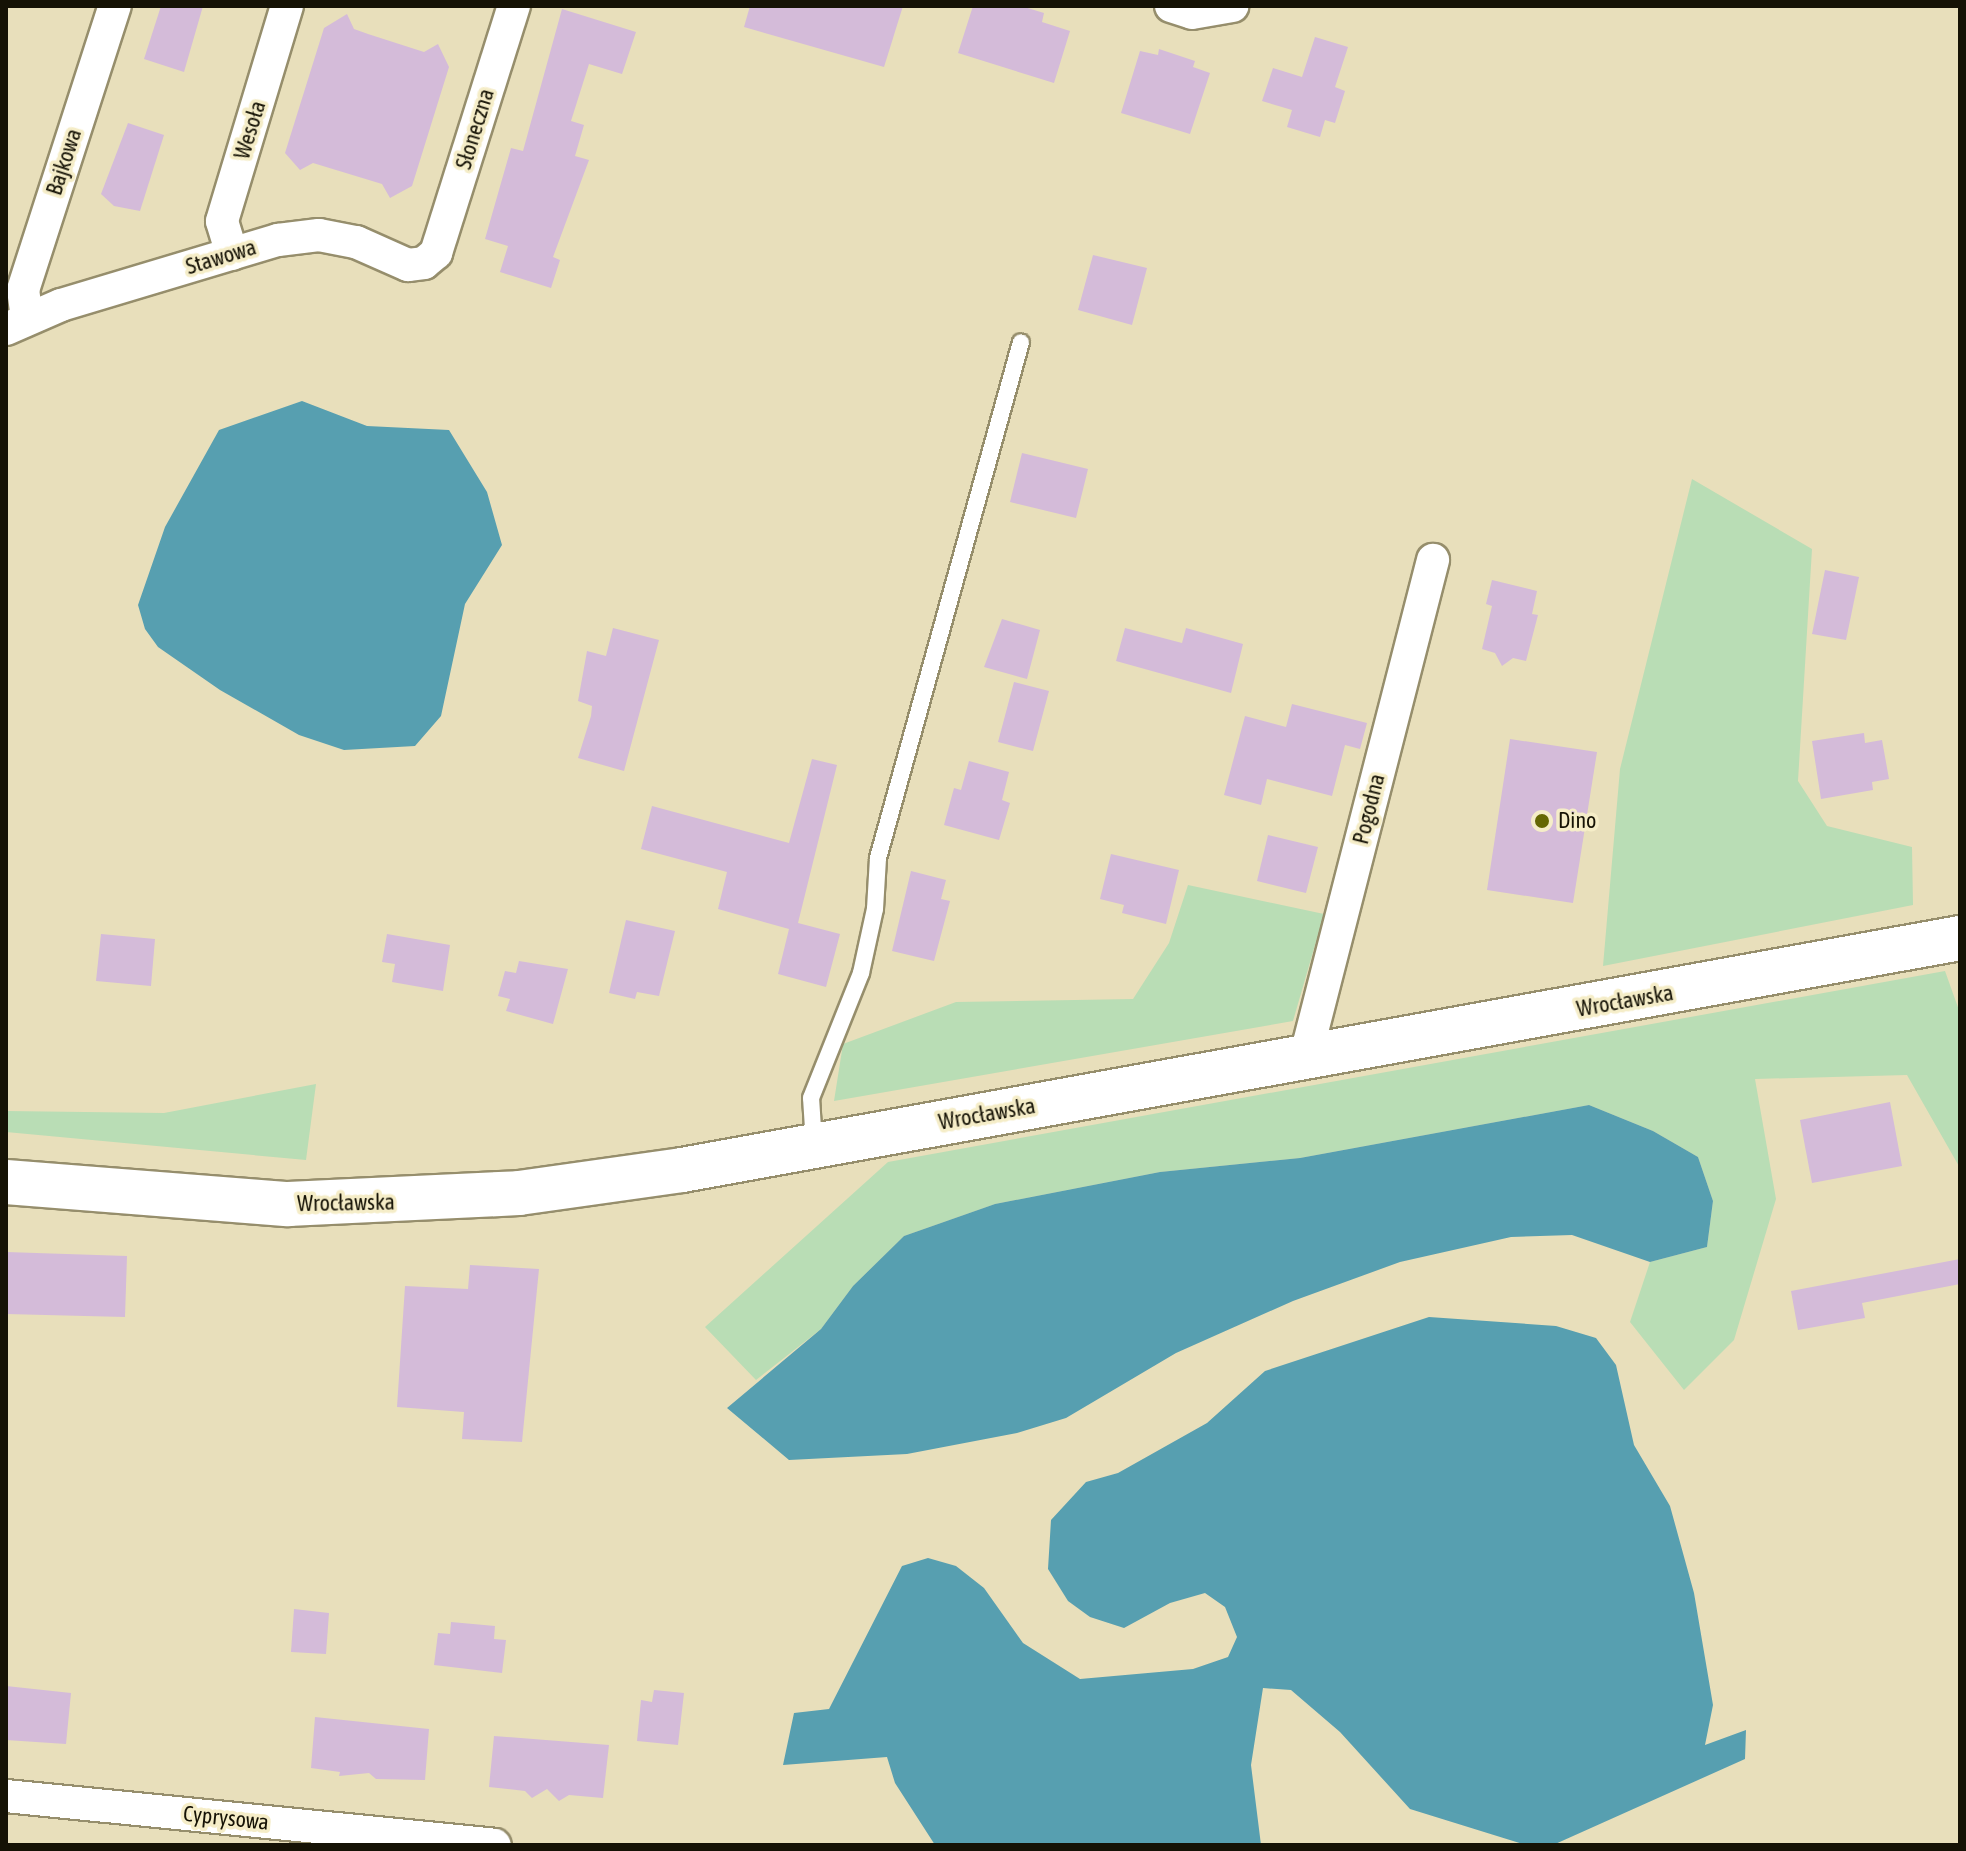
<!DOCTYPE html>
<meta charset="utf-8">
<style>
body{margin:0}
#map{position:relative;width:1966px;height:1851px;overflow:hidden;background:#e8dfbb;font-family:"Asap Condensed",sans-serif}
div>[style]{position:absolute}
.green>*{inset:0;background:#b9ddb5}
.water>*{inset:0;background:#579fb0}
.building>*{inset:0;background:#d4bbd9}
.roads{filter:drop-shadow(2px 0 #968e6c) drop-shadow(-2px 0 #968e6c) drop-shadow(0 2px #968e6c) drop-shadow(0 -2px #968e6c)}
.service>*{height:16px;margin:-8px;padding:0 8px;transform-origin:8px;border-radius:8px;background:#fff}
.minor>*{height:32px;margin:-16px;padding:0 16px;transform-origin:16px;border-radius:16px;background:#fff}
.secondary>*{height:44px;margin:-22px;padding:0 22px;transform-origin:22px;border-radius:22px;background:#fff}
.dots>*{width:22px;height:22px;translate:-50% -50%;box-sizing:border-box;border:4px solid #f5edc8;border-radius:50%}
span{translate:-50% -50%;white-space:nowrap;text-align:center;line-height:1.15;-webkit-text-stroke:7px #f5edc8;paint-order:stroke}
.street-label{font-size:22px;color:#151205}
.poi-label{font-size:22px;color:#151205}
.left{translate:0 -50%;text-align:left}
.frame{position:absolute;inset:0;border:8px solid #151205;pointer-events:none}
</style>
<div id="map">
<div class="green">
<div style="clip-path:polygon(1692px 479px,1812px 549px,1798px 781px,1827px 826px,1912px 847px,1913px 905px,1603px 966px,1620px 769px)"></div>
<div style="clip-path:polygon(1188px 885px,1324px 914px,1293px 1021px,834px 1101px,843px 1044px,956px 1002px,1133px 999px,1169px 943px)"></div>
<div style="clip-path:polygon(1945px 971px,1960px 1013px,1960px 1168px,1907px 1075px,1755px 1079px,1776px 1199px,1734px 1340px,1684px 1390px,1630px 1322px,1650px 1262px,1707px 1247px,1713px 1201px,1698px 1157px,1653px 1131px,1589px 1105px,1300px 1158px,1160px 1172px,995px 1204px,904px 1236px,853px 1286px,821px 1329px,756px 1380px,705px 1327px,888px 1162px)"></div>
<div style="clip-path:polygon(316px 1084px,306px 1160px,6px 1132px,6px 1111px,164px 1113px)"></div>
</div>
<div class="water">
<div style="clip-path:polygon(302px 401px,367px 426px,449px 430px,487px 492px,502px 545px,465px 604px,441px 716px,415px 746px,344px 750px,299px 735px,220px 690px,158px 647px,145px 629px,138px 605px,165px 527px,219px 430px)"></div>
<div style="clip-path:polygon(1589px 1105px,1653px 1131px,1698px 1157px,1713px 1201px,1707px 1247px,1650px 1262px,1572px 1235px,1511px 1237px,1400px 1262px,1293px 1301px,1176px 1353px,1066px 1418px,1017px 1433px,907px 1454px,789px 1460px,727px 1408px,821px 1329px,853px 1286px,904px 1236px,995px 1204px,1160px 1172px,1300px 1158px)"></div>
<div style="clip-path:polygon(1429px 1317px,1556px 1326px,1596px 1338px,1616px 1365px,1634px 1445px,1670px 1506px,1694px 1593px,1713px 1705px,1705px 1745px,1746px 1730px,1745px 1759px,1553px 1845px,1526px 1845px,1410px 1809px,1340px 1732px,1291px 1690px,1263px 1688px,1251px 1765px,1261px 1845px,935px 1845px,895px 1783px,887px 1757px,783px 1765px,794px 1713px,829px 1709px,902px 1566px,928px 1558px,956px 1566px,984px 1588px,1023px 1643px,1080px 1679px,1193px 1669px,1228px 1657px,1237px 1637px,1225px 1607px,1205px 1593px,1170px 1603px,1124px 1628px,1090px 1617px,1068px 1601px,1048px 1569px,1051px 1520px,1086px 1482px,1118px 1473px,1207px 1423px,1265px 1371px)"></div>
</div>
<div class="building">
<div style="clip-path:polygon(161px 6px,203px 6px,184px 72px,144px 59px)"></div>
<div style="clip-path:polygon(750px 6px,903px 6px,884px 67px,744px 27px)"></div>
<div style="clip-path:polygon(973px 6px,1021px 6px,1044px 13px,1042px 22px,1070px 31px,1054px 83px,958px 53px)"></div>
<div style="clip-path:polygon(562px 9px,636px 32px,622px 74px,589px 64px,571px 121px,584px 125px,575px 156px,589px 160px,553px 257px,560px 260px,551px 288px,500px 272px,508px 246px,485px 239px,511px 148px,523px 151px)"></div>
<div style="clip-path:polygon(347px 14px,354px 29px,368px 34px,424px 52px,438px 44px,449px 67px,412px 186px,390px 198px,382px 184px,313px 163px,300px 170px,285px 153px,324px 28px)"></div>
<div style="clip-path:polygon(1315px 37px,1348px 47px,1335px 87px,1345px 91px,1335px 123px,1325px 120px,1320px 137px,1287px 127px,1292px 110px,1262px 101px,1273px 68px,1302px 77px)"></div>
<div style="clip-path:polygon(1159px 49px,1195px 61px,1193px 67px,1210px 73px,1190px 134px,1121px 113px,1140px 51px,1158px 55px)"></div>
<div style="clip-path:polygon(128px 123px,164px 135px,140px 211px,114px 206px,101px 194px)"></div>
<div style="clip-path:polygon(1093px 255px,1147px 268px,1132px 325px,1078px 310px)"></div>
<div style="clip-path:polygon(1022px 453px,1088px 469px,1076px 518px,1010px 502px)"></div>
<div style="clip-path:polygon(1825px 570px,1859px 577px,1846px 640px,1812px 634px)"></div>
<div style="clip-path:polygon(1492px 580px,1537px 591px,1532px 614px,1538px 615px,1526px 661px,1513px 658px,1502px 666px,1495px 653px,1482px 649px,1492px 606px,1486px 604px)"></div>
<div style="clip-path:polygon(1002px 619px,1040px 630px,1027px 679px,984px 667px)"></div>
<div style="clip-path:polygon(613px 628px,659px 640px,624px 771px,578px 758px,591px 716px,592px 706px,578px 701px,587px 651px,606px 656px)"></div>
<div style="clip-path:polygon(1125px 628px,1182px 643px,1186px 628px,1243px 644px,1231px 693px,1116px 661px)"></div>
<div style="clip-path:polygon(1014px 682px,1049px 691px,1033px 751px,998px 742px)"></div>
<div style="clip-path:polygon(1292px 704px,1367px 723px,1360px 749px,1345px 745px,1332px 796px,1267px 779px,1261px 805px,1224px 795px,1245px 716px,1286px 727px)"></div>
<div style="clip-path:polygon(1864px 733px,1865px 743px,1882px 740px,1889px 779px,1872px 782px,1873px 790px,1821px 799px,1812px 741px)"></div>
<div style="clip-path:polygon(1510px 739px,1597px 752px,1573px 903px,1487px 890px)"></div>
<div style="clip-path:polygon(812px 759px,837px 765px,798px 923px,840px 934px,826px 987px,778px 974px,789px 929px,718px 909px,727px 872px,641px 849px,652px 806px,789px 843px)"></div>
<div style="clip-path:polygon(969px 761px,1009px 772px,1002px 800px,1010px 803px,999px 840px,944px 825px,954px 788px,961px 790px)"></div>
<div style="clip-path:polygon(1268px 835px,1318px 847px,1306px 893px,1257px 881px)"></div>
<div style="clip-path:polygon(1111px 854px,1179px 870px,1166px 924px,1122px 913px,1124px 905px,1100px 899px)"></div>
<div style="clip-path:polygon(911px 871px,946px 880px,941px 899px,950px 901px,934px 961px,892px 951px)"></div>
<div style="clip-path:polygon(626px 920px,675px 931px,659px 996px,637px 992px,635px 999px,609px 993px)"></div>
<div style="clip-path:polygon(101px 934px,155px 939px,151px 986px,96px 981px)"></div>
<div style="clip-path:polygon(387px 934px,450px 945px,443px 991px,392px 982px,395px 964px,382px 962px)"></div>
<div style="clip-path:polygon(519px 961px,568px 969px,553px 1024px,506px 1011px,510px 999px,498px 996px,505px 971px,516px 973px)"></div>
<div style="clip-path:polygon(1890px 1102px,1902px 1166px,1812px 1183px,1800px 1120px)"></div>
<div style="clip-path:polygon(6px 1252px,127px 1256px,125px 1317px,6px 1314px)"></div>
<div style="clip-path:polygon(1960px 1259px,1960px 1284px,1862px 1303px,1865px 1318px,1798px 1330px,1791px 1291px)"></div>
<div style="clip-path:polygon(470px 1265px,539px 1269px,522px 1442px,462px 1439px,464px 1412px,397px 1407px,405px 1286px,468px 1289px)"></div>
<div style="clip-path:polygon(294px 1609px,329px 1613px,326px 1654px,291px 1652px)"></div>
<div style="clip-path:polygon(451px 1622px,495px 1626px,494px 1639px,506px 1640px,502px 1673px,434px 1665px,438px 1633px,450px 1634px)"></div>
<div style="clip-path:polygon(6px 1686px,71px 1693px,66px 1744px,6px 1740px)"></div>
<div style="clip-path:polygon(654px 1690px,684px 1693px,678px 1745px,637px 1741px,641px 1700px,652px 1702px)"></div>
<div style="clip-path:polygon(315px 1717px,429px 1729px,425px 1780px,376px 1779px,369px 1773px,339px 1776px,340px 1772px,311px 1768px)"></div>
<div style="clip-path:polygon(494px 1736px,609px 1745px,603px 1798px,569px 1795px,559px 1801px,547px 1789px,532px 1798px,525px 1791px,489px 1787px)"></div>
</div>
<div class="roads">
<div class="service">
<div style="left:814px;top:1144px;width:46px;rotate:-93.7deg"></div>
<div style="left:811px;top:1098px;width:135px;rotate:-68.2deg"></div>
<div style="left:861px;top:973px;width:66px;rotate:-77.7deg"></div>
<div style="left:875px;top:909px;width:51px;rotate:-86.6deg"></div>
<div style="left:878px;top:858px;width:535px;rotate:-74.51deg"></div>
</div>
<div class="minor">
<div style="left:1171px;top:6px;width:22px;rotate:18deg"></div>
<div style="left:1192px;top:13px;width:41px;rotate:-9.9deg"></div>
<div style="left:232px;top:254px;width:34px;rotate:-107deg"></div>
<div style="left:222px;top:221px;width:225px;rotate:-73.2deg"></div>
<div style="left:27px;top:318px;width:28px;rotate:-98deg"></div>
<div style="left:23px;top:290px;width:299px;rotate:-72.1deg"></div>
<div style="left:6px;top:329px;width:60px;rotate:-23.6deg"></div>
<div style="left:61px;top:305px;width:227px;rotate:-16.7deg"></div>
<div style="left:278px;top:240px;width:41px;rotate:-7deg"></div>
<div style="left:319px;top:235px;width:38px;rotate:11deg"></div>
<div style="left:356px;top:242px;width:57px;rotate:23.9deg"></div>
<div style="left:408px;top:265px;width:16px;rotate:-7deg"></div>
<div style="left:424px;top:263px;width:16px;rotate:-40deg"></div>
<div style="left:436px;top:253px;width:259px;rotate:-72.5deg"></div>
<div style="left:1309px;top:1057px;width:10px;rotate:-96deg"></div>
<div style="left:1308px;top:1047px;width:503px;rotate:-75.6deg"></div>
<div style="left:6px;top:1796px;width:491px;rotate:5.7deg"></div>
</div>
<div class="secondary">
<div style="left:6px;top:1182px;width:283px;rotate:4.5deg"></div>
<div style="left:288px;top:1204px;width:231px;rotate:-2.7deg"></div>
<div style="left:519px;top:1193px;width:165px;rotate:-8deg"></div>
<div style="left:682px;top:1170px;width:1299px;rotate:-10.29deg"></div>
</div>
</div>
<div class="dots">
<div style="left:1542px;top:821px;background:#656703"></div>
</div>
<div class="street-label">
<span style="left:475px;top:129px;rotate:-73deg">Słoneczna</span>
<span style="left:250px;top:130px;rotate:-73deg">Wesoła</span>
<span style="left:64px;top:162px;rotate:-72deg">Bajkowa</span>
<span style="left:221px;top:257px;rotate:-17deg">Stawowa</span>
<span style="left:1369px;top:809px;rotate:-76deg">Pogodna</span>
<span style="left:1625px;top:1001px;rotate:-10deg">Wrocławska</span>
<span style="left:987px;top:1114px;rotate:-10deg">Wrocławska</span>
<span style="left:346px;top:1203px;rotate:-1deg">Wrocławska</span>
<span style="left:226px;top:1818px;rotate:6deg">Cyprysowa</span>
</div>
<div class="poi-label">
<span class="left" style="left:1558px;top:821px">Dino</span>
</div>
<div class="frame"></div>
</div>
